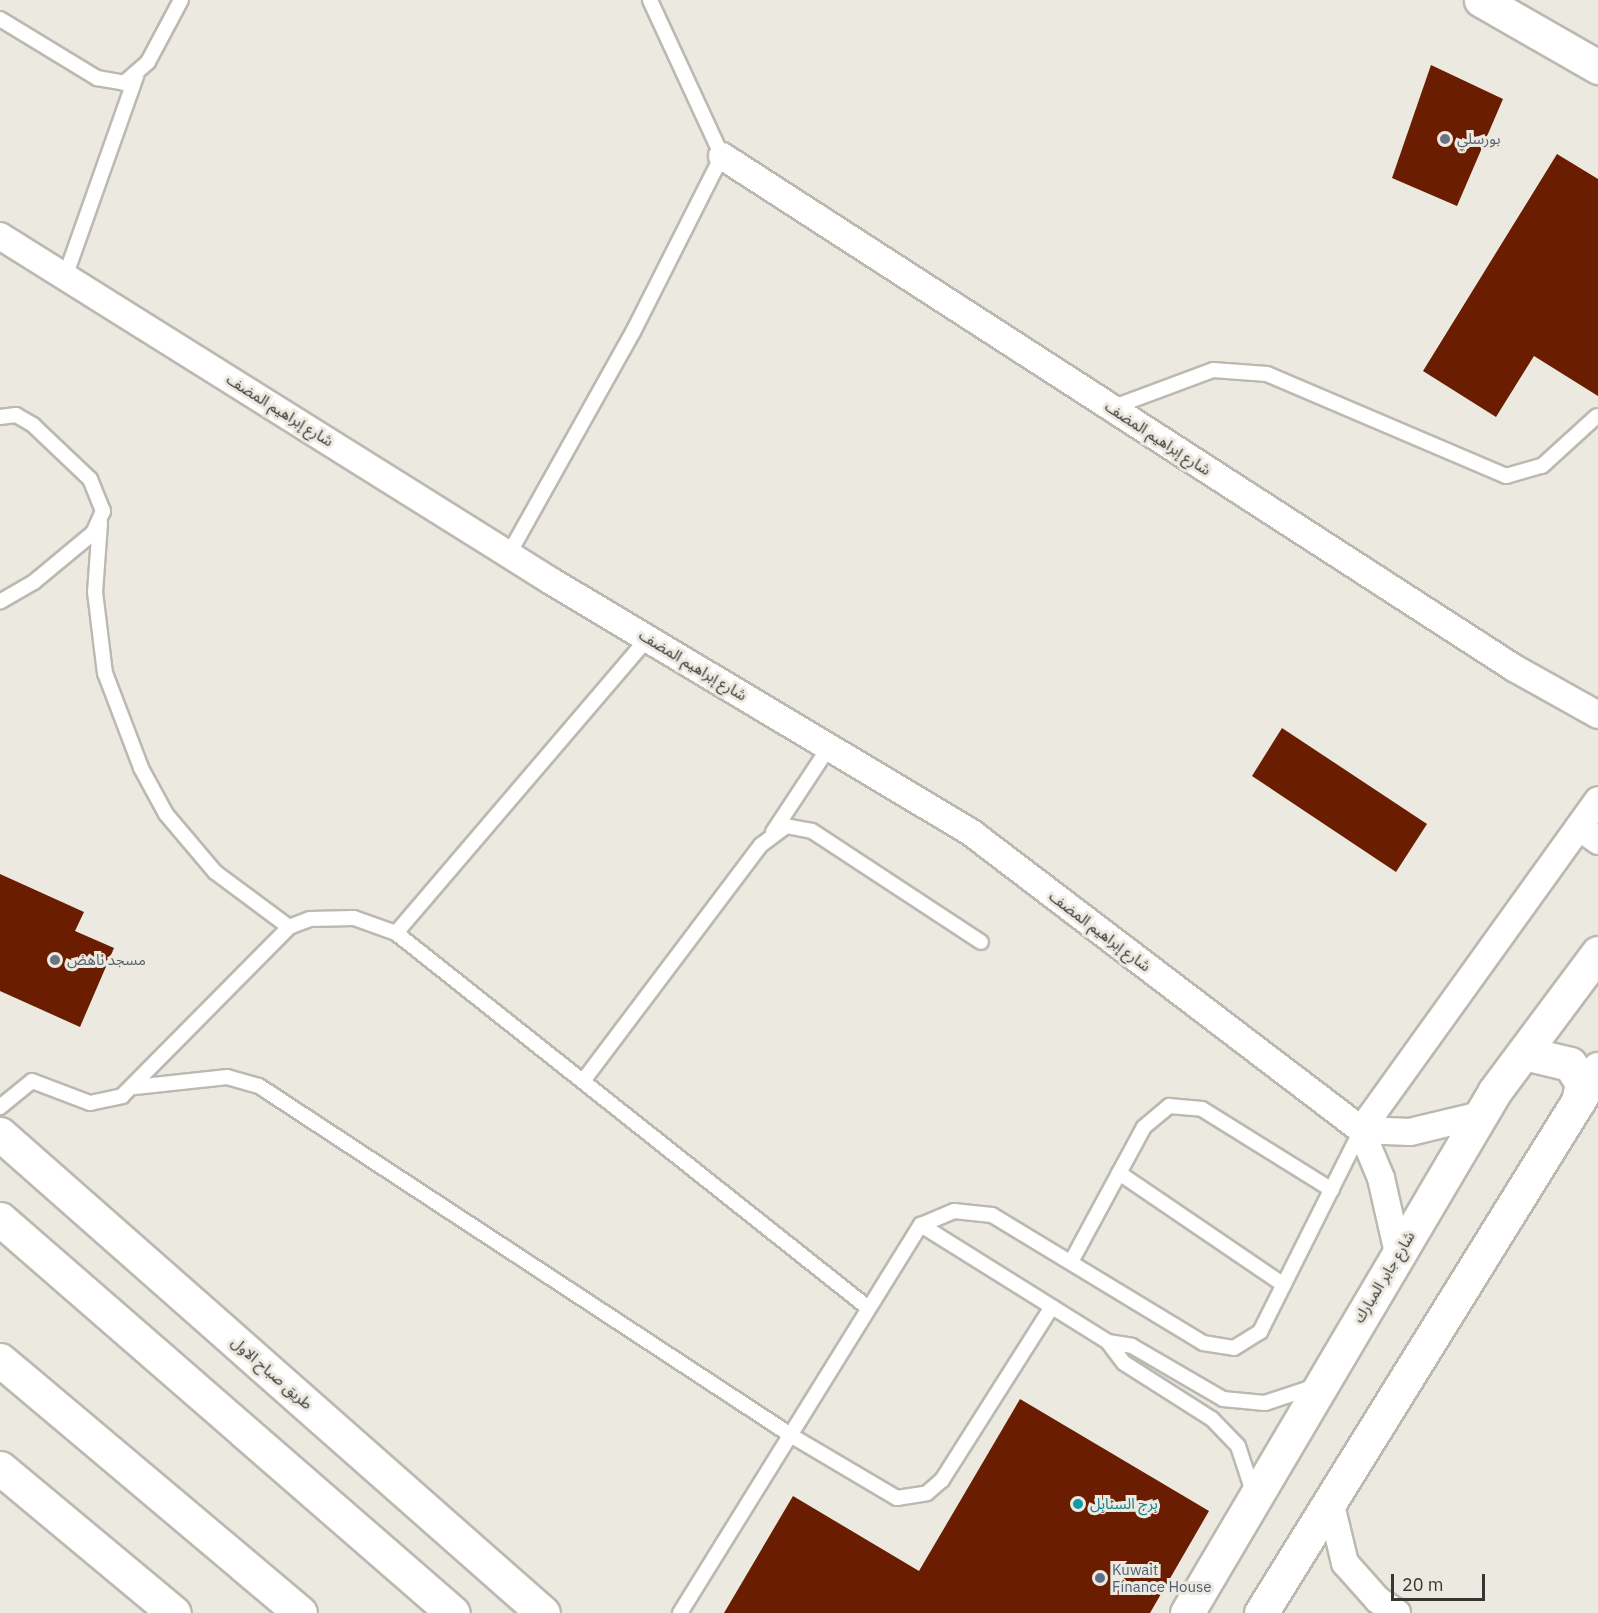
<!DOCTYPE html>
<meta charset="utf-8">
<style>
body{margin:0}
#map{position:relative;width:1598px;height:1613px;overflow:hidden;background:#ebe9e0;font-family:"IBM Plex Sans","Noto Sans Arabic",sans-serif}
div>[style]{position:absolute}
.building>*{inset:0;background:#6b1d01}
.roads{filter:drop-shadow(2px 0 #bcb9b1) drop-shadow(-2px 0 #bcb9b1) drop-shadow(0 2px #bcb9b1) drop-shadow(0 -2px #bcb9b1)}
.lane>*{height:14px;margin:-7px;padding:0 7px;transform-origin:7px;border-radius:7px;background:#fff}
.street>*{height:26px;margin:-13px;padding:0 13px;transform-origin:13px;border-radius:13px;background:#fff}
.secondary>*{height:33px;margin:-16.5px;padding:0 16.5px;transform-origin:16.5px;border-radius:16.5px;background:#fff}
.primary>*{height:33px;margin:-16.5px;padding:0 16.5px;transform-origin:16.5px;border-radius:16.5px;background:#fff}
.highway>*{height:33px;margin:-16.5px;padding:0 16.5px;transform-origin:16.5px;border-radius:16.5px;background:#fff}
.dots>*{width:16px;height:16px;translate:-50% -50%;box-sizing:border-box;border:3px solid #ebe9e0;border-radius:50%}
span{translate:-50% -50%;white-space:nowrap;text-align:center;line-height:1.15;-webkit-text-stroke:6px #ebe9e0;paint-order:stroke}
.worship-label{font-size:15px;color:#5b616d}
.left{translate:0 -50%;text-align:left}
.street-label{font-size:15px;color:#373632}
.culture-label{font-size:15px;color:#0d838f}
.service-label{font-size:15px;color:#4e5e75}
.scale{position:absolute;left:1391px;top:1574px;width:94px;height:27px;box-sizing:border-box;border:3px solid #373632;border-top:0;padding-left:8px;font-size:18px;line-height:21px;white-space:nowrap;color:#373632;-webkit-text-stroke:4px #ebe9e0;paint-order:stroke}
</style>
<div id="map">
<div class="building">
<div style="clip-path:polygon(1431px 65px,1503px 99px,1457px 206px,1392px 178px)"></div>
<div style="clip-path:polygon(1557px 154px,1598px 179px,1598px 396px,1534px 356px,1496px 417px,1423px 371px)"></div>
<div style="clip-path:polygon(1282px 728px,1427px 824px,1396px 872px,1252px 776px)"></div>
<div style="clip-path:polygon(0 874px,84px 912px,75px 931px,114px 948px,80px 1027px,0 991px)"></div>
<div style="clip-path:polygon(1020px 1399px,1209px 1511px,1150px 1613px,724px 1613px,793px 1496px,919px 1571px)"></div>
</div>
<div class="roads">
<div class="lane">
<div style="left:0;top:19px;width:114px;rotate:31.3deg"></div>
<div style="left:97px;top:78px;width:27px;rotate:10deg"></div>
<div style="left:124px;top:83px;width:32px;rotate:-41deg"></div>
<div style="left:148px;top:62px;width:70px;rotate:-62deg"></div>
<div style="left:65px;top:277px;width:213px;rotate:-70.5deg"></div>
<div style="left:1111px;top:408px;width:109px;rotate:-20.4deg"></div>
<div style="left:1213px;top:370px;width:54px;rotate:4.2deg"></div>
<div style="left:1267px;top:374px;width:260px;rotate:23.1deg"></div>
<div style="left:1506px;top:476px;width:37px;rotate:-16deg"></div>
<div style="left:1542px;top:466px;width:74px;rotate:-42.3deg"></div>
<div style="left:0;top:417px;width:16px;rotate:-7deg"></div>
<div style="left:16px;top:415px;width:20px;rotate:30deg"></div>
<div style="left:33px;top:425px;width:79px;rotate:43.5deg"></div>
<div style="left:90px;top:479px;width:35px;rotate:68deg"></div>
<div style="left:103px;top:511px;width:24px;rotate:114deg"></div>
<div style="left:93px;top:533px;width:77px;rotate:140.3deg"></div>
<div style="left:34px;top:582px;width:39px;rotate:150deg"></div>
<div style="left:100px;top:523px;width:69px;rotate:94.1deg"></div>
<div style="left:95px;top:592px;width:82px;rotate:83deg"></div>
<div style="left:105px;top:673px;width:102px;rotate:69.2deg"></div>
<div style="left:141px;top:768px;width:52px;rotate:61.5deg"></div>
<div style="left:166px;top:814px;width:76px;rotate:49.8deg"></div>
<div style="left:215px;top:872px;width:92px;rotate:36.6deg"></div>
<div style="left:510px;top:552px;width:252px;rotate:-60.8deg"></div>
<div style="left:633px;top:332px;width:197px;rotate:-63.2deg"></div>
<div style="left:722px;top:156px;width:172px;rotate:-114.8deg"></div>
<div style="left:773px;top:832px;width:102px;rotate:-56.6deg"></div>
<div style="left:396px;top:933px;width:388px;rotate:-49.5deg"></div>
<div style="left:583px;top:1081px;width:296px;rotate:-53deg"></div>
<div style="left:761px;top:845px;width:31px;rotate:-37deg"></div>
<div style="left:786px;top:826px;width:26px;rotate:11deg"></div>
<div style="left:812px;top:831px;width:202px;rotate:33.3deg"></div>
<div style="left:135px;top:1087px;width:93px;rotate:-6.2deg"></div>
<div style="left:227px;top:1077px;width:33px;rotate:16deg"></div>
<div style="left:259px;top:1086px;width:638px;rotate:33.29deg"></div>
<div style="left:792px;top:1436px;width:122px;rotate:30.6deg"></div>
<div style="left:897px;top:1498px;width:30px;rotate:-9deg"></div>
<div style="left:927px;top:1493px;width:20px;rotate:-41deg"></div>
<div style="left:942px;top:1480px;width:205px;rotate:-57.6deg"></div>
<div style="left:0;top:1107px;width:41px;rotate:-39.1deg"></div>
<div style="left:32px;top:1081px;width:62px;rotate:20.8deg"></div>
<div style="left:90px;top:1103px;width:33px;rotate:-12deg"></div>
<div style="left:122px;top:1096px;width:238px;rotate:-45.3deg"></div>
<div style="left:289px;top:927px;width:22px;rotate:-21deg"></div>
<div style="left:310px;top:919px;width:44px;rotate:-1.3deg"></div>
<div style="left:354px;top:918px;width:45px;rotate:19.7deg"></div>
<div style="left:396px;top:933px;width:601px;rotate:38.45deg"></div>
<div style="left:1119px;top:1173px;width:199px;rotate:34.2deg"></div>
<div style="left:921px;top:1225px;width:221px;rotate:32deg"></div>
<div style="left:1108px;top:1342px;width:26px;rotate:53deg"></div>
<div style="left:1124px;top:1363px;width:104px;rotate:32.5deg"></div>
<div style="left:1212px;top:1419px;width:37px;rotate:46deg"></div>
<div style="left:1238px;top:1446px;width:48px;rotate:71.9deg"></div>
<div style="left:1071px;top:1262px;width:153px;rotate:-61.6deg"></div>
<div style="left:1144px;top:1127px;width:33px;rotate:-40deg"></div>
<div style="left:1169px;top:1106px;width:33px;rotate:5deg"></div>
<div style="left:1202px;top:1109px;width:153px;rotate:31.9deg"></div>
<div style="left:1108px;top:1342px;width:24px;rotate:9deg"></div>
<div style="left:1132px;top:1346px;width:105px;rotate:30.2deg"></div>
<div style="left:1223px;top:1399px;width:42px;rotate:5.4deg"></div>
<div style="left:1265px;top:1403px;width:51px;rotate:-18.4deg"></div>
<div style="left:680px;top:1613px;width:457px;rotate:-58.2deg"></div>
<div style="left:921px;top:1225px;width:36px;rotate:-23deg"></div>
<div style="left:954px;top:1211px;width:38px;rotate:6deg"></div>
<div style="left:992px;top:1215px;width:247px;rotate:31.2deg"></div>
<div style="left:1203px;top:1343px;width:31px;rotate:9deg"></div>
<div style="left:1234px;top:1348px;width:31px;rotate:-32deg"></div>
<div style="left:1260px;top:1332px;width:226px;rotate:-63.4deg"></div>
</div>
<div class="street">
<div style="left:722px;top:156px;width:943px;rotate:32.88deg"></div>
<div style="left:1514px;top:668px;width:96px;rotate:29.2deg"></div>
<div style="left:0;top:236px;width:650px;rotate:32.05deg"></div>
<div style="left:551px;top:581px;width:492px;rotate:30.9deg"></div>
<div style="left:973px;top:834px;width:488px;rotate:37.3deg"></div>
<div style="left:1361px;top:1130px;width:52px;rotate:67.4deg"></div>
<div style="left:1381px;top:1178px;width:77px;rotate:77.2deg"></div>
<div style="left:1579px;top:827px;width:24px;rotate:36deg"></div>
<div style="left:1361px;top:1130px;width:406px;rotate:-54.3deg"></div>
<div style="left:1361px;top:1130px;width:49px;rotate:2.3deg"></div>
<div style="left:1410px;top:1132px;width:73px;rotate:-13.5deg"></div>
<div style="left:1330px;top:1501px;width:64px;rotate:76.4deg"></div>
<div style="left:1345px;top:1563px;width:50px;rotate:48.3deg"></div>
<div style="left:1378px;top:1600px;width:23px;rotate:34deg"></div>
</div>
<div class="secondary">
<div style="left:1524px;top:1053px;width:47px;rotate:13.4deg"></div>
<div style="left:1570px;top:1064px;width:22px;rotate:58deg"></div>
<div style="left:1582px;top:1083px;width:19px;rotate:102deg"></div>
<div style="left:0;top:1134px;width:724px;rotate:41.42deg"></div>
<div style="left:0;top:1468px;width:226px;rotate:39.8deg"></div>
<div style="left:1187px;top:1613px;width:606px;rotate:-59.46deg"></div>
<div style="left:1495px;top:1091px;width:172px;rotate:-53.3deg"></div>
<div style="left:1261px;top:1613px;width:640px;rotate:-58.22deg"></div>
</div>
<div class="primary">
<div style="left:1481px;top:0;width:135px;rotate:29.8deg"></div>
</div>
<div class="highway">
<div style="left:0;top:1219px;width:600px;rotate:41.02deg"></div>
<div style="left:0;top:1360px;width:392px;rotate:40.1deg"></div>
</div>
</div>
<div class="dots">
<div style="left:1445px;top:139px;background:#6b7280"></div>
<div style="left:55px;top:960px;background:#6b7280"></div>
<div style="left:1078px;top:1504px;background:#0f9aa8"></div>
<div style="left:1100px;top:1578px;background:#5c6f8a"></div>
</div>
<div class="worship-label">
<span class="left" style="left:1457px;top:139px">بورسلي</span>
<span class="left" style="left:67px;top:960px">مسجد ناهض</span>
</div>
<div class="street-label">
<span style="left:280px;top:410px;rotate:32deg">شارع إبراهيم المضف</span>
<span style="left:1158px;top:438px;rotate:33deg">شارع إبراهيم المضف</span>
<span style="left:693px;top:665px;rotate:31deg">شارع إبراهيم المضف</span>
<span style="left:1100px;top:931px;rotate:37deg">شارع إبراهيم المضف</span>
<span style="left:1384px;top:1277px;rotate:-59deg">شارع جابر المبارك</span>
<span style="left:272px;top:1373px;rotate:41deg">طريق صباح الاول</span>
</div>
<div class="culture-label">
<span class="left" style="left:1090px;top:1504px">برج السنابل</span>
</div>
<div class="service-label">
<span class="left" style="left:1112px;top:1578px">Kuwait<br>Finance House</span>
</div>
<div class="scale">20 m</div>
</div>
